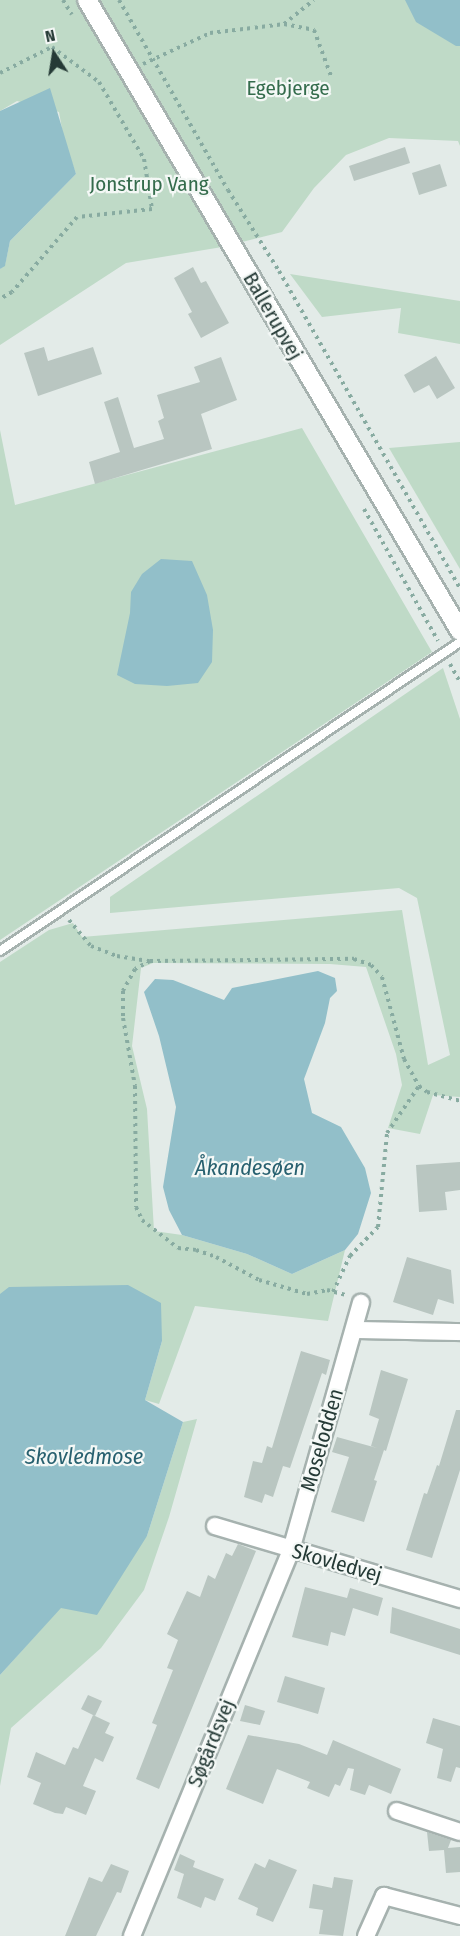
<!DOCTYPE html>
<meta charset="utf-8">
<style>
body{margin:0}
#map{position:relative;width:460px;height:1936px;overflow:hidden;background:#e3ebe8;font-family:"Fira Sans Condensed",sans-serif}
div>[style]{position:absolute}
.green>*{inset:0;background:#bfdac7}
.water>*{inset:0;background:#92bfc9}
.building>*{inset:0;background:#b9c6c1}
.path>*{height:4px;margin-top:-2px;transform-origin:0;background:repeating-linear-gradient(90deg,#88aba1 0 3px,transparent 0 7.5px)}
.roads{filter:drop-shadow(2px 0 #a6b2af) drop-shadow(-2px 0 #a6b2af) drop-shadow(0 2px #a6b2af) drop-shadow(0 -2px #a6b2af)}
.lane>*{height:8px;margin:-4px;padding:0 4px;transform-origin:4px;border-radius:4px;background:#fff}
.street>*{height:16px;margin:-8px;padding:0 8px;transform-origin:8px;border-radius:8px;background:#fff}
.secondary>*{height:18px;margin:-9px;padding:0 9px;transform-origin:9px;border-radius:9px;background:#fff}
span{translate:-50% -50%;white-space:nowrap;text-align:center;line-height:1.15;-webkit-text-stroke:4.5px #f4f8f6;paint-order:stroke}
.park-label{font-size:21px;color:#346c4c}
.street-label{font-size:21px;color:#253a36}
.water-label{font-size:22px;color:#27606f;font-style:italic}
.north{position:absolute;left:24px;top:24px;width:60px;height:60px;-webkit-text-stroke:4px #f4f8f6;paint-order:stroke;rotate:348deg;font-size:16px;font-weight:700;line-height:24px;text-align:center;color:#253a36}
.north::after{content:'';display:block;margin:auto;width:21px;height:27px;background:#253a36;clip-path:polygon(50% 0,100% 100%,50% 72%,0 100%)}
</style>
<div id="map">
<div class="green">
<div style="clip-path:polygon(0 0,460px 0,460px 146px,458px 141px,389px 138px,346px 155px,314px 188px,282px 232px,222px 247px,126px 263px,0 345px,0 269px,5px 265px,10px 241px,76px 174px,64px 140px,59px 112px,17px 101px,0 111px)"></div>
<div style="clip-path:polygon(290px 274px,460px 301px,460px 344px,398px 333px,401px 308px,322px 317px)"></div>
<div style="clip-path:polygon(302px 428px,432px 652px,0 940px,0 430px,15px 505px)"></div>
<div style="clip-path:polygon(460px 442px,460px 569px,389px 448px)"></div>
<div style="clip-path:polygon(443px 668px,460px 719px,460px 1097px,433px 1095px,420px 1134px,388px 1128px,402px 1085px,396px 1054px,366px 967px,330px 964px,153px 963px,141px 968px,132px 1046px,147px 1109px,154px 1231px,182px 1235px,247px 1254px,292px 1274px,345px 1250px,328px 1321px,195px 1306px,159px 1404px,145px 1400px,162px 1341px,0 1294px,0 962px,49px 930px,73px 923px,82px 937px,402px 910px,428px 1065px,450px 1055px,417px 898px,399px 888px,110px 913px,110px 897px)"></div>
<div style="clip-path:polygon(197px 1419px,169px 1517px,144px 1590px,101px 1648px,11px 1728px,0 1786px,0 1675px,61px 1607px,147px 1536px,183px 1422px)"></div>
</div>
<div class="water">
<div style="clip-path:polygon(405px 0,460px 0,460px 46px,456px 46px,416px 22px)"></div>
<div style="clip-path:polygon(50px 88px,76px 174px,10px 241px,5px 266px,0 269px,0 111px)"></div>
<div style="clip-path:polygon(161px 559px,192px 561px,207px 595px,213px 630px,212px 662px,198px 683px,167px 686px,135px 684px,117px 675px,130px 613px,131px 592px,142px 574px)"></div>
<div style="clip-path:polygon(318px 971px,335px 978px,337px 991px,330px 998px,325px 1023px,304px 1079px,312px 1113px,341px 1127px,365px 1168px,371px 1193px,358px 1234px,345px 1250px,292px 1274px,247px 1254px,182px 1235px,169px 1210px,163px 1187px,176px 1107px,159px 1036px,144px 992px,155px 979px,173px 980px,224px 1000px,232px 988px)"></div>
<div style="clip-path:polygon(128px 1285px,161px 1303px,162px 1341px,145px 1400px,183px 1422px,147px 1536px,97px 1615px,61px 1608px,0 1675px,0 1294px,9px 1287px)"></div>
</div>
<div class="building">
<div style="clip-path:polygon(405px 147px,410px 163px,354px 181px,349px 166px)"></div>
<div style="clip-path:polygon(440px 164px,447px 186px,419px 195px,412px 173px)"></div>
<div style="clip-path:polygon(193px 267px,201px 283px,206px 281px,229px 323px,201px 338px,188px 314px,192px 312px,174px 278px)"></div>
<div style="clip-path:polygon(44px 347px,48px 361px,93px 347px,102px 374px,38px 396px,24px 353px)"></div>
<div style="clip-path:polygon(436px 356px,455px 388px,437px 399px,429px 385px,414px 393px,404px 375px)"></div>
<div style="clip-path:polygon(221px 357px,237px 400px,201px 414px,212px 449px,95px 484px,89px 462px,120px 452px,104px 402px,118px 397px,134px 448px,164px 439px,158px 421px,164px 418px,157px 395px,200px 382px,194px 367px)"></div>
<div style="clip-path:polygon(460px 1162px,460px 1190px,445px 1192px,447px 1210px,419px 1212px,416px 1165px)"></div>
<div style="clip-path:polygon(407px 1257px,451px 1270px,454px 1304px,438px 1299px,433px 1315px,393px 1302px)"></div>
<div style="clip-path:polygon(301px 1351px,330px 1360px,326px 1375px,322px 1373px,290px 1468px,283px 1466px,273px 1497px,265px 1494px,262px 1503px,244px 1497px,253px 1461px,262px 1463px,267px 1446px,272px 1448px)"></div>
<div style="clip-path:polygon(381px 1370px,408px 1379px,386px 1451px,384px 1450px,374px 1480px,377px 1481px,364px 1522px,331px 1512px,349px 1457px,332px 1452px,337px 1437px,377px 1448px,371px 1446px,379px 1419px,369px 1415px)"></div>
<div style="clip-path:polygon(456px 1410px,460px 1410px,460px 1470px,432px 1558px,406px 1550px,424px 1493px,427px 1494px,437px 1465px,439px 1466px)"></div>
<div style="clip-path:polygon(238px 1544px,256px 1551px,159px 1789px,136px 1779px,157px 1725px,152px 1723px,173px 1670px,167px 1668px,178px 1640px,167px 1634px,187px 1591px,200px 1597px,208px 1575px,215px 1579px,226px 1553px,232px 1556px)"></div>
<div style="clip-path:polygon(305px 1587px,347px 1598px,350px 1588px,383px 1598px,378px 1616px,353px 1608px,345px 1636px,331px 1632px,328px 1646px,292px 1637px)"></div>
<div style="clip-path:polygon(392px 1607px,460px 1629px,460px 1655px,390px 1633px)"></div>
<div style="clip-path:polygon(285px 1676px,325px 1688px,318px 1714px,277px 1702px)"></div>
<div style="clip-path:polygon(88px 1695px,102px 1701px,95px 1716px,81px 1709px)"></div>
<div style="clip-path:polygon(245px 1705px,265px 1711px,260px 1725px,240px 1721px)"></div>
<div style="clip-path:polygon(93px 1715px,110px 1723px,105px 1733px,114px 1737px,103px 1762px,95px 1758px,83px 1786px,96px 1791px,86px 1815px,66px 1807px,63px 1814px,55px 1813px,33px 1804px,41px 1783px,27px 1777px,36px 1752px,65px 1765px,73px 1747px,78px 1749px)"></div>
<div style="clip-path:polygon(433px 1718px,460px 1726px,460px 1768px,456px 1767px,451px 1782px,437px 1778px,443px 1749px,426px 1743px)"></div>
<div style="clip-path:polygon(248px 1735px,299px 1744px,327px 1755px,333px 1740px,401px 1769px,391px 1794px,369px 1785px,365px 1795px,350px 1790px,354px 1769px,348px 1768px,340px 1786px,335px 1784px,329px 1797px,307px 1788px,310px 1782px,277px 1769px,263px 1804px,226px 1789px)"></div>
<div style="clip-path:polygon(427px 1832px,451px 1840px,448px 1848px,460px 1847px,460px 1872px,446px 1873px,444px 1850px,429px 1851px)"></div>
<div style="clip-path:polygon(180px 1854px,195px 1861px,193px 1867px,224px 1879px,215px 1901px,205px 1897px,201px 1908px,177px 1898px,184px 1874px,174px 1870px)"></div>
<div style="clip-path:polygon(269px 1859px,297px 1870px,273px 1922px,256px 1915px,258px 1908px,238px 1899px,255px 1863px,265px 1868px)"></div>
<div style="clip-path:polygon(111px 1864px,129px 1871px,121px 1893px,117px 1892px,96px 1936px,65px 1936px,89px 1877px,102px 1882px)"></div>
<div style="clip-path:polygon(334px 1877px,353px 1880px,343px 1936px,319px 1934px,323px 1910px,309px 1908px,313px 1884px,332px 1888px)"></div>
</div>
<div class="path">
<div style="left:63px;top:0;width:17px;rotate:59deg"></div>
<div style="left:119px;top:0;width:219px;rotate:60.2deg"></div>
<div style="left:228px;top:190px;width:96px;rotate:57.8deg"></div>
<div style="left:279px;top:271px;width:365px;rotate:60.3deg"></div>
<div style="left:284px;top:24px;width:38px;rotate:-39deg"></div>
<div style="left:143px;top:64px;width:74px;rotate:-24.8deg"></div>
<div style="left:210px;top:33px;width:75px;rotate:-6.9deg"></div>
<div style="left:284px;top:24px;width:31px;rotate:11deg"></div>
<div style="left:314px;top:30px;width:49px;rotate:69.7deg"></div>
<div style="left:0;top:73px;width:58px;rotate:-26.6deg"></div>
<div style="left:52px;top:47px;width:59px;rotate:36.7deg"></div>
<div style="left:99px;top:82px;width:89px;rotate:59.7deg"></div>
<div style="left:144px;top:159px;width:51px;rotate:80.9deg"></div>
<div style="left:152px;top:209px;width:75px;rotate:173.9deg"></div>
<div style="left:77px;top:217px;width:99px;rotate:130.9deg"></div>
<div style="left:12px;top:292px;width:14px;rotate:150deg"></div>
<div style="left:364px;top:509px;width:151px;rotate:60.7deg"></div>
<div style="left:450px;top:664px;width:21px;rotate:61deg"></div>
<div style="left:69px;top:920px;width:34px;rotate:50deg"></div>
<div style="left:91px;top:946px;width:28px;rotate:21deg"></div>
<div style="left:117px;top:956px;width:33px;rotate:9deg"></div>
<div style="left:150px;top:961px;width:204px;rotate:-0.6deg"></div>
<div style="left:354px;top:959px;width:18px;rotate:19deg"></div>
<div style="left:371px;top:965px;width:16px;rotate:47deg"></div>
<div style="left:382px;top:977px;width:85px;rotate:75deg"></div>
<div style="left:404px;top:1059px;width:31px;rotate:61deg"></div>
<div style="left:419px;top:1086px;width:10px;rotate:37deg"></div>
<div style="left:427px;top:1092px;width:34px;rotate:15deg"></div>
<div style="left:150px;top:961px;width:17px;rotate:152deg"></div>
<div style="left:135px;top:969px;width:25px;rotate:119deg"></div>
<div style="left:123px;top:991px;width:27px;rotate:90deg"></div>
<div style="left:123px;top:1018px;width:69px;rotate:80deg"></div>
<div style="left:135px;top:1086px;width:121px;rotate:89.5deg"></div>
<div style="left:136px;top:1207px;width:14px;rotate:65deg"></div>
<div style="left:142px;top:1220px;width:46px;rotate:37.9deg"></div>
<div style="left:178px;top:1248px;width:18px;rotate:6deg"></div>
<div style="left:196px;top:1250px;width:21px;rotate:19deg"></div>
<div style="left:216px;top:1257px;width:49px;rotate:28.1deg"></div>
<div style="left:259px;top:1280px;width:50px;rotate:16.3deg"></div>
<div style="left:307px;top:1294px;width:20px;rotate:-11deg"></div>
<div style="left:327px;top:1290px;width:20px;rotate:15deg"></div>
<div style="left:333px;top:1292px;width:40px;rotate:-65deg"></div>
<div style="left:350px;top:1256px;width:40px;rotate:-46deg"></div>
<div style="left:378px;top:1227px;width:94px;rotate:-84.5deg"></div>
<div style="left:387px;top:1133px;width:57px;rotate:-55.8deg"></div>
</div>
<div class="roads">
<div class="lane">
<div style="left:0;top:951px;width:554px;rotate:-33.89deg"></div>
</div>
<div class="street">
<div style="left:354px;top:1330px;width:106px;rotate:1.1deg"></div>
<div style="left:215px;top:1526px;width:256px;rotate:16.6deg"></div>
<div style="left:397px;top:1811px;width:66px;rotate:18.4deg"></div>
<div style="left:132px;top:1936px;width:417px;rotate:-67.6deg"></div>
<div style="left:291px;top:1550px;width:257px;rotate:-74.2deg"></div>
<div style="left:366px;top:1936px;width:44px;rotate:-65.8deg"></div>
<div style="left:384px;top:1896px;width:79px;rotate:14.7deg"></div>
</div>
<div class="secondary">
<div style="left:87px;top:0;width:733px;rotate:59.41deg"></div>
</div>
</div>
<div class="park-label">
<span style="left:288px;top:88px">Egebjerge</span>
<span style="left:149px;top:184px">Jonstrup Vang</span>
</div>
<div class="street-label">
<span style="left:273px;top:316px;rotate:60deg">Ballerupvej</span>
<span style="left:322px;top:1440px;rotate:-74deg">Moselodden</span>
<span style="left:337px;top:1563px;rotate:16deg">Skovledvej</span>
<span style="left:211px;top:1743px;rotate:-68deg">Søgårdsvej</span>
</div>
<div class="water-label">
<span style="left:250px;top:1168px">Åkandesøen</span>
<span style="left:84px;top:1457px">Skovledmose</span>
</div>
<div class="north">N</div>
</div>
